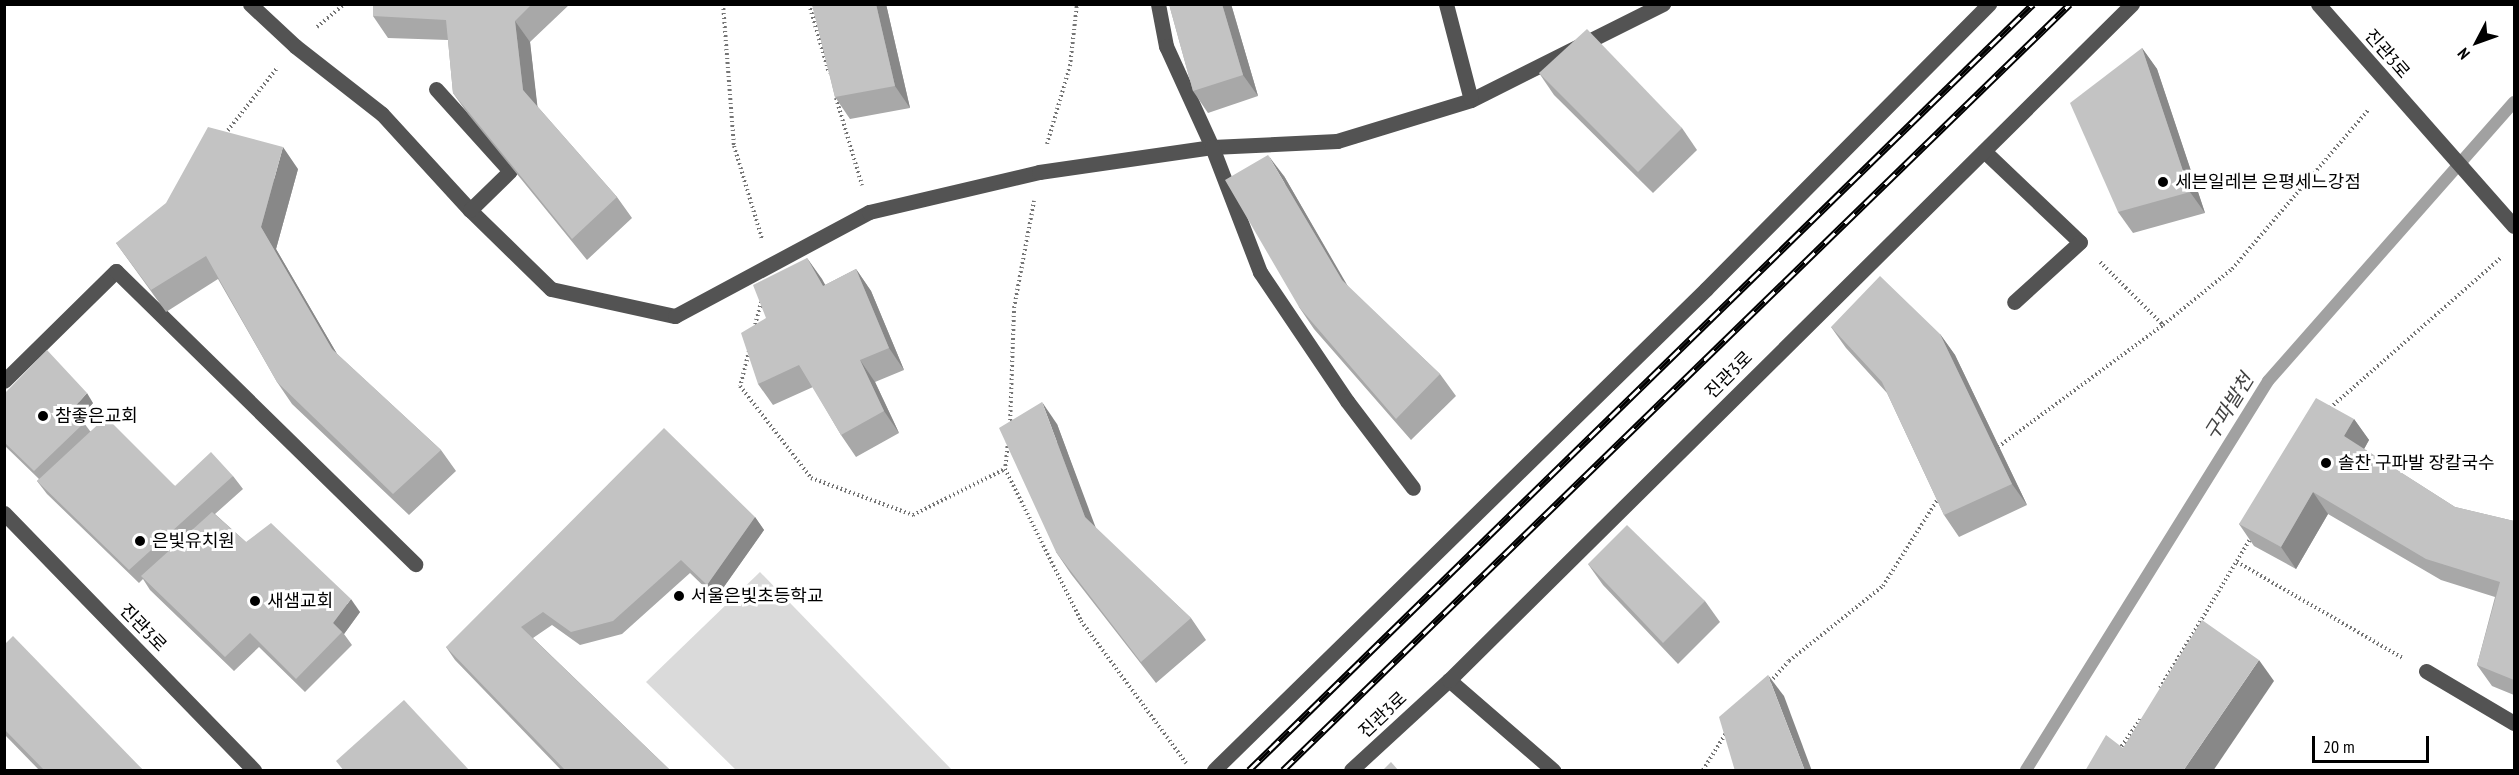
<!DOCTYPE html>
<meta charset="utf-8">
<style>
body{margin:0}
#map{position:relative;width:2519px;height:775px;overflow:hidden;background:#fff;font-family:"PT Sans Narrow","Noto Sans KR",sans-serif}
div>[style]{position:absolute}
.green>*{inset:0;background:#dadada}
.stream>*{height:12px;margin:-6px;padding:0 6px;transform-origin:6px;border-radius:6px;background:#a1a1a1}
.path>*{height:4px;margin-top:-2px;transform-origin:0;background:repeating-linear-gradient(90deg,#757575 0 1.5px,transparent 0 4.5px)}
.minor>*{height:15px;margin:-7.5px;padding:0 7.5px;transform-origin:7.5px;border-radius:7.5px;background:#535353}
.rail>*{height:7px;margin-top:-3.5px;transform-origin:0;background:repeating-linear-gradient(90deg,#fff 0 14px,#000 0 28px);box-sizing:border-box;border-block:2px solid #000}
.wall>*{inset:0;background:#a8a8a8}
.shaded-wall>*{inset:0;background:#888}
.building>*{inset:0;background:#c3c3c3}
.dots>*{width:16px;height:16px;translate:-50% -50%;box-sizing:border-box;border:3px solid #fff;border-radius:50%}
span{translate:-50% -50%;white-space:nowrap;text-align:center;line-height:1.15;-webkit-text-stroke:6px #fff;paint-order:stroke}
.street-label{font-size:18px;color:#000}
.poi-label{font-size:18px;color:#000}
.left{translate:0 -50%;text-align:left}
.water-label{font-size:20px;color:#424242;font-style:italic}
.frame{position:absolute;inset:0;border:6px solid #000;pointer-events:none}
.north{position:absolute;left:2447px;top:12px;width:60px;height:60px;-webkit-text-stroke:4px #fff;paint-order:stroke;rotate:229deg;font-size:16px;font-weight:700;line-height:24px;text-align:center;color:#000}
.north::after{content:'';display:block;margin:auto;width:21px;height:27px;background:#000;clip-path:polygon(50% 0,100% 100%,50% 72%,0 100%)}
.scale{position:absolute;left:2312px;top:736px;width:117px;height:27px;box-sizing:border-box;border:3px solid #000;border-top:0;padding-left:8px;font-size:18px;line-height:21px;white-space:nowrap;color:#000;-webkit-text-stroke:4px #fff;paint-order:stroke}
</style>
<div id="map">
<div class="green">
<div style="clip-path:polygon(760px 572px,952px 770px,736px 770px,646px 682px)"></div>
</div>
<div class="stream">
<div style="left:2026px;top:770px;width:458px;rotate:-58.1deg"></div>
<div style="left:2268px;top:381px;width:372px;rotate:-48.6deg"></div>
</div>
<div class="path">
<div style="left:723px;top:4px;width:142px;rotate:85.6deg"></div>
<div style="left:734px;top:146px;width:97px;rotate:73.2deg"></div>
<div style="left:809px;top:4px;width:72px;rotate:73.8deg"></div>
<div style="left:317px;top:27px;width:35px;rotate:-40deg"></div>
<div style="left:836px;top:98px;width:91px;rotate:73.4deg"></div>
<div style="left:225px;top:134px;width:85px;rotate:-51.7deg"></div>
<div style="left:1047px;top:144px;width:81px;rotate:-73.6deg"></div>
<div style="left:1070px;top:66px;width:62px;rotate:-83.6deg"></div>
<div style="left:2100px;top:262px;width:89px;rotate:45deg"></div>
<div style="left:754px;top:329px;width:28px;rotate:-75deg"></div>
<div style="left:749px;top:351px;width:36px;rotate:104deg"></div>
<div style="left:740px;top:386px;width:116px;rotate:52.3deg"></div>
<div style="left:811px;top:478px;width:109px;rotate:19.9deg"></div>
<div style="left:913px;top:515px;width:103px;rotate:-26.6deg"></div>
<div style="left:2330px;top:408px;width:229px;rotate:-41.3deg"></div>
<div style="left:1010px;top:425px;width:117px;rotate:-88deg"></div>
<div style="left:1014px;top:308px;width:109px;rotate:-79.4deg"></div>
<div style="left:1008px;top:442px;width:27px;rotate:96deg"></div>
<div style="left:1005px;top:469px;width:170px;rotate:63.4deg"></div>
<div style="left:1081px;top:621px;width:177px;rotate:53.5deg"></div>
<div style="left:1998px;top:447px;width:205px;rotate:-36.5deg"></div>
<div style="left:2163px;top:325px;width:89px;rotate:-39.1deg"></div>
<div style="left:2232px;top:269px;width:211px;rotate:-49.4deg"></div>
<div style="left:2237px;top:562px;width:193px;rotate:30.1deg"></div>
<div style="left:1770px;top:682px;width:28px;rotate:-48deg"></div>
<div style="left:1789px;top:661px;width:120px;rotate:-38.6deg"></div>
<div style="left:1883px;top:586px;width:105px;rotate:-57.8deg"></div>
<div style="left:2160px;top:688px;width:175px;rotate:-58.8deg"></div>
<div style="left:2119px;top:750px;width:40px;rotate:-55.1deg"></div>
<div style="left:1703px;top:770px;width:44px;rotate:-58.1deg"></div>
</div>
<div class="minor">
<div style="left:250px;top:4px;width:62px;rotate:43deg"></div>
<div style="left:295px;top:46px;width:110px;rotate:38deg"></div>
<div style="left:382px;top:114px;width:130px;rotate:47.5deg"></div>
<div style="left:470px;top:210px;width:113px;rotate:44.3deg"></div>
<div style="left:551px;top:289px;width:127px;rotate:12.3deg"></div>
<div style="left:675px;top:316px;width:220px;rotate:-28.2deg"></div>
<div style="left:869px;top:212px;width:175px;rotate:-13.2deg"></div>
<div style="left:1039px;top:172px;width:175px;rotate:-8.2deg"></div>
<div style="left:1212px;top:147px;width:125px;rotate:-2.7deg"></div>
<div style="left:1337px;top:141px;width:140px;rotate:-17deg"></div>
<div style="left:1471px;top:100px;width:215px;rotate:-26.6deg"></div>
<div style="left:1158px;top:4px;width:43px;rotate:79.2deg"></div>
<div style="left:1166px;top:46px;width:111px;rotate:65.5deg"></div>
<div style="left:1212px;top:147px;width:134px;rotate:69deg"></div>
<div style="left:1260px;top:272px;width:156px;rotate:56deg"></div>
<div style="left:1347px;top:401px;width:109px;rotate:52.8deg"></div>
<div style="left:1446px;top:4px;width:99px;rotate:75.4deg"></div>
<div style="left:2318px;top:4px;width:296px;rotate:48.6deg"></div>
<div style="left:436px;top:89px;width:110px;rotate:47.9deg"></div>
<div style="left:510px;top:171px;width:56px;rotate:135.7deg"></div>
<div style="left:1984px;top:151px;width:132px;rotate:43.5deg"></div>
<div style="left:2080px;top:242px;width:89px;rotate:137.7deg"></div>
<div style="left:4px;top:381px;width:157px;rotate:-44.5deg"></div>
<div style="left:116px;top:271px;width:419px;rotate:44.4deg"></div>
<div style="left:4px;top:513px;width:359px;rotate:45.8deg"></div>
<div style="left:2426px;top:671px;width:102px;rotate:30.6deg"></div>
<div style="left:1449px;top:680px;width:138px;rotate:40.9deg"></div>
<div style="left:1214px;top:770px;width:688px;rotate:-44.35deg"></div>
<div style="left:1706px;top:289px;width:402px;rotate:-45.2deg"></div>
<div style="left:1351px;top:770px;width:133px;rotate:-42.6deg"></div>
<div style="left:1449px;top:680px;width:961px;rotate:-44.7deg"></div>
</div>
<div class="rail">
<div style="left:1249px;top:770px;width:1096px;rotate:-44.33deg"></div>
<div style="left:1283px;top:770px;width:1098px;rotate:-44.23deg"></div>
</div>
<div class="wall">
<div style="clip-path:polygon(373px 4px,570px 4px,530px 42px,537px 106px,617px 197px,632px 218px,587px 260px,468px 114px,453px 93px,448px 40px,388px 38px,373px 16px)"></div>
<div style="clip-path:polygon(812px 4px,886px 4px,910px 108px,850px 119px,835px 97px)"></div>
<div style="clip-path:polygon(1169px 4px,1231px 4px,1258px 96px,1208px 113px,1193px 91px)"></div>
<div style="clip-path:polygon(2142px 48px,2157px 69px,2205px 213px,2133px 233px,2118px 212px)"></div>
<div style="clip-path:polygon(1539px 73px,1682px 128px,1697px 150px,1653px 193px,1554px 95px)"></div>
<div style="clip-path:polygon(298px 169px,276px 249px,337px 354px,441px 450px,456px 471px,409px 515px,292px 404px,277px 382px,218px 279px,166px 312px,116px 243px)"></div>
<div style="clip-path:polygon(1284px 176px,1347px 286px,1440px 374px,1456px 396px,1411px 440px,1314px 329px,1299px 307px)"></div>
<div style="clip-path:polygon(807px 258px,825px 285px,856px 269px,871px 291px,904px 370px,875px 382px,899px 433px,856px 457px,841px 435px,813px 387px,773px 405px,758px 384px,766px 318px)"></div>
<div style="clip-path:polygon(1831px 327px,1940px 334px,1955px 355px,2027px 505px,1959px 537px,1944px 515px,1887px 393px,1846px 348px)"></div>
<div style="clip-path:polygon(4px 394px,93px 403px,79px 419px,84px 423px,90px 431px,175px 486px,233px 476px,243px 489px,215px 514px,246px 542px,360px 612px,344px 634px,352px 645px,305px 692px,259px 647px,234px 671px,150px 590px,143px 579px,139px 583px,47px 494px,37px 481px,39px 479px,4px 445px)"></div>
<div style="clip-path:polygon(2354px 419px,2369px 440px,2364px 449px,2455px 507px,2514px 521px,2514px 695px,2492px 686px,2477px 665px,2495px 597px,2441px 580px,2328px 514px,2296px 569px,2254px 546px,2239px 524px)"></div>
<div style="clip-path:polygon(1057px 424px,1095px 528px,1191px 618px,1206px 640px,1156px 683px,1071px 574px,1056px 552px)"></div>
<div style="clip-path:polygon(755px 517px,764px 530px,716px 598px,690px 573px,622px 634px,580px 645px,552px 625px,533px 638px,671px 771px,562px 771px,455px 660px,446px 647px)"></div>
<div style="clip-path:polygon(1588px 564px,1705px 601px,1720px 622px,1678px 664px,1603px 585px)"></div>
<div style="clip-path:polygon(4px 645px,144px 771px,40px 771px,4px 734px)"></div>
</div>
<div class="shaded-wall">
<div style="clip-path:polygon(876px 4px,886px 4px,910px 108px,895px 86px)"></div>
<div style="clip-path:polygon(1222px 4px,1231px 4px,1258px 96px,1243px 75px)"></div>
<div style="clip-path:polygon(515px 21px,530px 42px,538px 111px,523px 90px)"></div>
<div style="clip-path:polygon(2142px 48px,2157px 69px,2205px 213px,2190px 192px)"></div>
<div style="clip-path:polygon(283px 147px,298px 169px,276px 249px,347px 371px,332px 349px,261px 227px)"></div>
<div style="clip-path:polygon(1268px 155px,1284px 176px,1357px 302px,1342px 280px)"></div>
<div style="clip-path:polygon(807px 258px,822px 279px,838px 308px,823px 286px)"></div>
<div style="clip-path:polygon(856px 269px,871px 291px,904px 370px,889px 348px)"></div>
<div style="clip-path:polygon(1940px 334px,1955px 355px,2027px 505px,2012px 484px)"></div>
<div style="clip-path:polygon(860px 360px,875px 382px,899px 433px,884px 411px)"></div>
<div style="clip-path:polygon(87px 393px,93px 403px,77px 421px,71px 411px)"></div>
<div style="clip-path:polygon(1042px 402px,1057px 424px,1100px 539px,1085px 517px)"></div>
<div style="clip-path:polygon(2354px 419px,2369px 440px,2359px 458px,2344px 436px)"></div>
<div style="clip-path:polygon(2313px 492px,2328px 514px,2296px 569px,2281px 547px)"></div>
<div style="clip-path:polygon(755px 517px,764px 530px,716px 598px,707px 585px)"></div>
<div style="clip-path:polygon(351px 599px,360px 612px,344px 634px,333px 623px)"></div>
<div style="clip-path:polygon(2259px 660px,2274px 681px,2213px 771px,2183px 771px)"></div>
<div style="clip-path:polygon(1768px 675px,1784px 696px,1812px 771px,1805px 771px)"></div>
</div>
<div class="building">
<div style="clip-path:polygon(373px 4px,532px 4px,515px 21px,523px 90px,617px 197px,572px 239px,453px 93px,446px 20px,373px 16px)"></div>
<div style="clip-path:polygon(812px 4px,876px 4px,895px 86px,835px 97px)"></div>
<div style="clip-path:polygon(1169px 4px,1222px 4px,1243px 75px,1193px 91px)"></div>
<div style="clip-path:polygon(1587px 29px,1682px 128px,1638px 172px,1539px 73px)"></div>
<div style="clip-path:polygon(2142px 48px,2190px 192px,2118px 212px,2070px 103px)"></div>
<div style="clip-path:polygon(208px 127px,283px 147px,261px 227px,332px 349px,441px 450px,393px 494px,277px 382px,206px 256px,151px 290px,116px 243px,166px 203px)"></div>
<div style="clip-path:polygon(1268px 155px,1342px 280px,1440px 374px,1396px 419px,1299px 307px,1225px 180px)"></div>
<div style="clip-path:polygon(807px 258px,823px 286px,856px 269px,889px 348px,860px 360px,884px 411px,841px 435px,799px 365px,758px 384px,741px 333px,766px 318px,753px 285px)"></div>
<div style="clip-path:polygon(1880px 276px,1940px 334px,2012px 484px,1944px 515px,1882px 382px,1831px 327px)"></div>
<div style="clip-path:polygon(47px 350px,87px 393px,71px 411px,84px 423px,34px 471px,4px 442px,4px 394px)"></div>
<div style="clip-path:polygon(2316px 398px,2354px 419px,2344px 436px,2455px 507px,2514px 521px,2514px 680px,2477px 665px,2500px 582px,2426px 559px,2313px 492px,2281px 547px,2239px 524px)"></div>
<div style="clip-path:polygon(1042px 402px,1085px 517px,1191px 618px,1141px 662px,1056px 552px,999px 428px)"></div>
<div style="clip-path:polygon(106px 417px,175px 486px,211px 452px,233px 476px,129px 570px,37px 481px)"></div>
<div style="clip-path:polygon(664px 428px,755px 517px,707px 585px,681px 560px,613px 621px,571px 632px,543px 612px,521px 627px,671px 771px,566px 771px,446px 647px)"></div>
<div style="clip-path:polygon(212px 512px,246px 542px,271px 523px,351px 599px,333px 623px,342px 632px,296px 679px,250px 633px,225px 657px,141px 576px)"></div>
<div style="clip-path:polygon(1627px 525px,1705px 601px,1663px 643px,1588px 564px)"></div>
<div style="clip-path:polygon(2202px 620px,2259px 660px,2183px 771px,2085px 771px,2106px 735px,2123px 748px)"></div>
<div style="clip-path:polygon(13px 636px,144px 771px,45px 771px,4px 729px,4px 645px)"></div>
<div style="clip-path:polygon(1768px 675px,1805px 771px,1735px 771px,1719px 717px)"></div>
<div style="clip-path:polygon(404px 700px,470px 771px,344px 771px,336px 761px)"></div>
<div style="clip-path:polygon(1391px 762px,1399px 771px,1382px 771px)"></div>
</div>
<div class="dots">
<div style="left:2163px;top:182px;background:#000"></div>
<div style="left:43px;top:416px;background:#000"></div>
<div style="left:2326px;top:463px;background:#000"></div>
<div style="left:140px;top:541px;background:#000"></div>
<div style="left:679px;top:596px;background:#000"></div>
<div style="left:255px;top:601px;background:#000"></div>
</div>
<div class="street-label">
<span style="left:2387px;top:54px;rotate:49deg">진관3로</span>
<span style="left:1729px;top:375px;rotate:-45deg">진관3로</span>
<span style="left:143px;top:628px;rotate:46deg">진관3로</span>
<span style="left:1383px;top:715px;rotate:-43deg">진관3로</span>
</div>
<div class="poi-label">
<span class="left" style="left:2175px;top:182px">세븐일레븐 은평세느강점</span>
<span class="left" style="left:55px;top:416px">참좋은교회</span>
<span class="left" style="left:2338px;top:463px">솔찬 구파발 장칼국수</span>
<span class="left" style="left:152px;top:541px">은빛유치원</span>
<span class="left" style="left:691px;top:596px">서울은빛초등학교</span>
<span class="left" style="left:267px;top:601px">새샘교회</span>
</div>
<div class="water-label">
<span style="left:2229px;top:407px;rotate:-58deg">구파발천</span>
</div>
<div class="frame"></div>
<div class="north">N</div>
<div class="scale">20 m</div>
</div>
